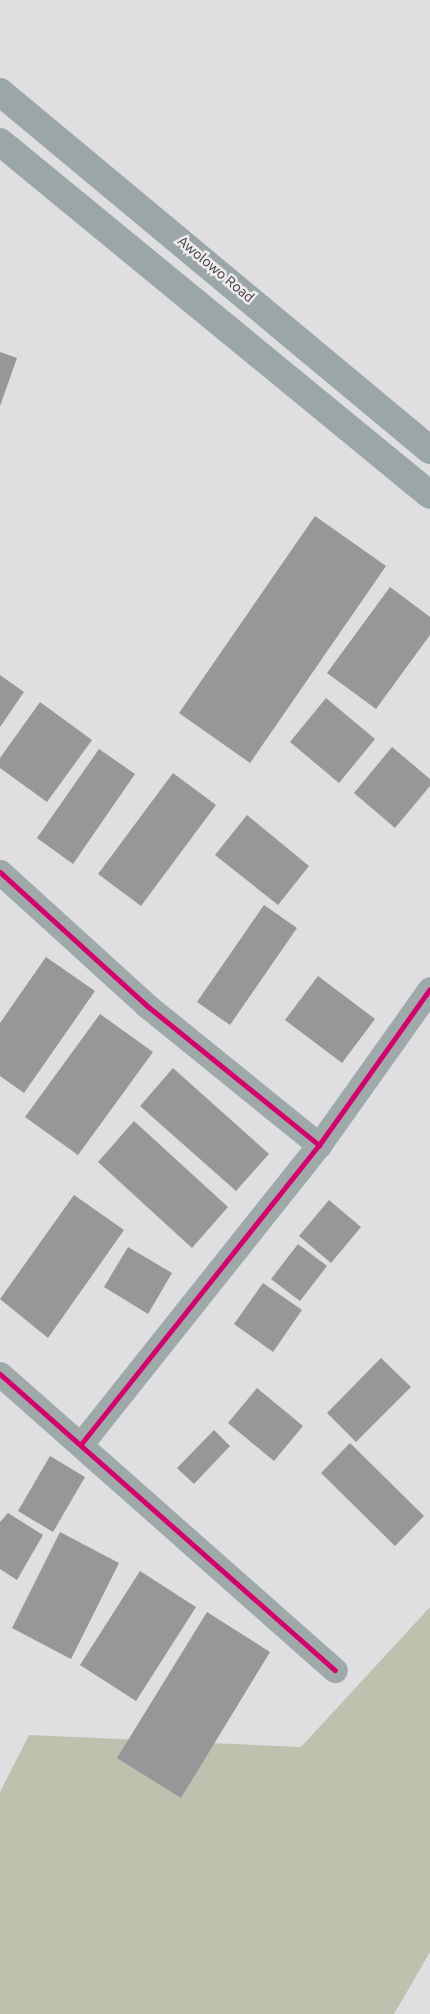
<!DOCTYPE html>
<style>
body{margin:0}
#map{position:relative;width:430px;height:2014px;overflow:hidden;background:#dfdee0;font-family:Ubuntu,sans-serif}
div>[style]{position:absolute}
.forest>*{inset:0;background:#bec1ad}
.building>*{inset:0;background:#989698}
.street>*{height:25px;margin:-12.5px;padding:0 12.5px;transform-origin:12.5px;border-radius:12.5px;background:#9ea9a9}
.secondary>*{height:28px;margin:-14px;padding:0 14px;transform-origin:14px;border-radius:14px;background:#9ba7a7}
.cycleway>*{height:5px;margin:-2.5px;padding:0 2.5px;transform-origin:2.5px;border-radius:2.5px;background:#d6006c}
span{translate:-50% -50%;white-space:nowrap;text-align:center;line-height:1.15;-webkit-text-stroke:5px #eeeaee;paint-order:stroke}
.street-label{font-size:14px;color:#3c3a3c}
</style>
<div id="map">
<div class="forest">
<div style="clip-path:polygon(430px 1607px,430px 1952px,394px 2014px,0 2014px,0 1792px,29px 1735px,301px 1747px)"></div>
</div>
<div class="building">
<div style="clip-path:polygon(0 352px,17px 358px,0 406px)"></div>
<div style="clip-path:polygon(315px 516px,386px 566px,250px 763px,179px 713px)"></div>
<div style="clip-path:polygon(390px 587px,430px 617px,430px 635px,376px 709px,327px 673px)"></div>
<div style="clip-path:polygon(0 675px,24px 692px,0 727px)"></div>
<div style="clip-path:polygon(326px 698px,375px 739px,339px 783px,290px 742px)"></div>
<div style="clip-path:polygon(40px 702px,92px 740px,47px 802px,0 768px,0 758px)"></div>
<div style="clip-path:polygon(392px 747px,430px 779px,430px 786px,395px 828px,354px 793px)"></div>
<div style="clip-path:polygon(99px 749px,135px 774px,73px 864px,37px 838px)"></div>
<div style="clip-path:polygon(173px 773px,216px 805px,141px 906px,98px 874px)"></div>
<div style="clip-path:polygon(247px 815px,309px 866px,278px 905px,215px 855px)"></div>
<div style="clip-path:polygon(264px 905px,297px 928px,230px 1025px,197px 1002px)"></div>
<div style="clip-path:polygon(46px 957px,95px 991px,24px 1093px,0 1076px,0 1023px)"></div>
<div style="clip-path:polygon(318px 976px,375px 1019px,342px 1063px,285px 1020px)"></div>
<div style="clip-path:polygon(100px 1014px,153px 1052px,78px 1155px,25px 1117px)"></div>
<div style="clip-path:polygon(173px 1068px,269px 1154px,236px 1191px,140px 1106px)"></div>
<div style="clip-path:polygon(134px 1121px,228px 1207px,192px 1248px,98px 1162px)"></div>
<div style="clip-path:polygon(74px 1195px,124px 1230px,48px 1338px,0 1299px)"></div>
<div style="clip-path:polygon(329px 1200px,361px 1227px,331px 1263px,299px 1236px)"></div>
<div style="clip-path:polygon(298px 1244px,327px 1266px,300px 1301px,271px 1279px)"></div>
<div style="clip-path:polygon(128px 1247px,172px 1273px,148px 1314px,104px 1287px)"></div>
<div style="clip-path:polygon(263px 1283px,302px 1310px,273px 1352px,234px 1324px)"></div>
<div style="clip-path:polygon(381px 1358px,411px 1387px,356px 1442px,327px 1413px)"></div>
<div style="clip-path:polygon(257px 1388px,303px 1426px,274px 1461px,228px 1423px)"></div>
<div style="clip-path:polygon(214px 1430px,230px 1446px,194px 1484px,177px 1468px)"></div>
<div style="clip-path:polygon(350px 1443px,424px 1516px,395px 1546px,321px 1473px)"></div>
<div style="clip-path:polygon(50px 1456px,85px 1477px,53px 1532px,18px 1511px)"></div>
<div style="clip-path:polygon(8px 1513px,43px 1535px,17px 1580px,0 1569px,0 1522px)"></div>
<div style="clip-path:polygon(60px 1532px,119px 1563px,71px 1659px,12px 1628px)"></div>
<div style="clip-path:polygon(140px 1571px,196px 1607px,136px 1701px,80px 1665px)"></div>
<div style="clip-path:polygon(207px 1612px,270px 1652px,181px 1798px,117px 1758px)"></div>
</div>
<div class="street">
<div style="left:0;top:872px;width:197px;rotate:42.3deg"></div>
<div style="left:146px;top:1005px;width:223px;rotate:39deg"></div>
<div style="left:0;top:1374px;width:447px;rotate:41.5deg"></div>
<div style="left:81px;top:1444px;width:382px;rotate:-51.5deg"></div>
<div style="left:319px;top:1145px;width:191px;rotate:-54.6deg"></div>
</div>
<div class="secondary">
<div style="left:0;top:92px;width:560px;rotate:39.78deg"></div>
<div style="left:0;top:142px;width:556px;rotate:39.38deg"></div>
</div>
<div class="cycleway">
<div style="left:0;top:872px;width:197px;rotate:42.3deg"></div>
<div style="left:146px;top:1005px;width:223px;rotate:39deg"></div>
<div style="left:0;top:1374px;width:447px;rotate:41.5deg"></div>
<div style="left:81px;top:1444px;width:382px;rotate:-51.5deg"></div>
<div style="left:319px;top:1145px;width:191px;rotate:-54.6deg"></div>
</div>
<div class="street-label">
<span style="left:216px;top:269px;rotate:40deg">Awolowo Road</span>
</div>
</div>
